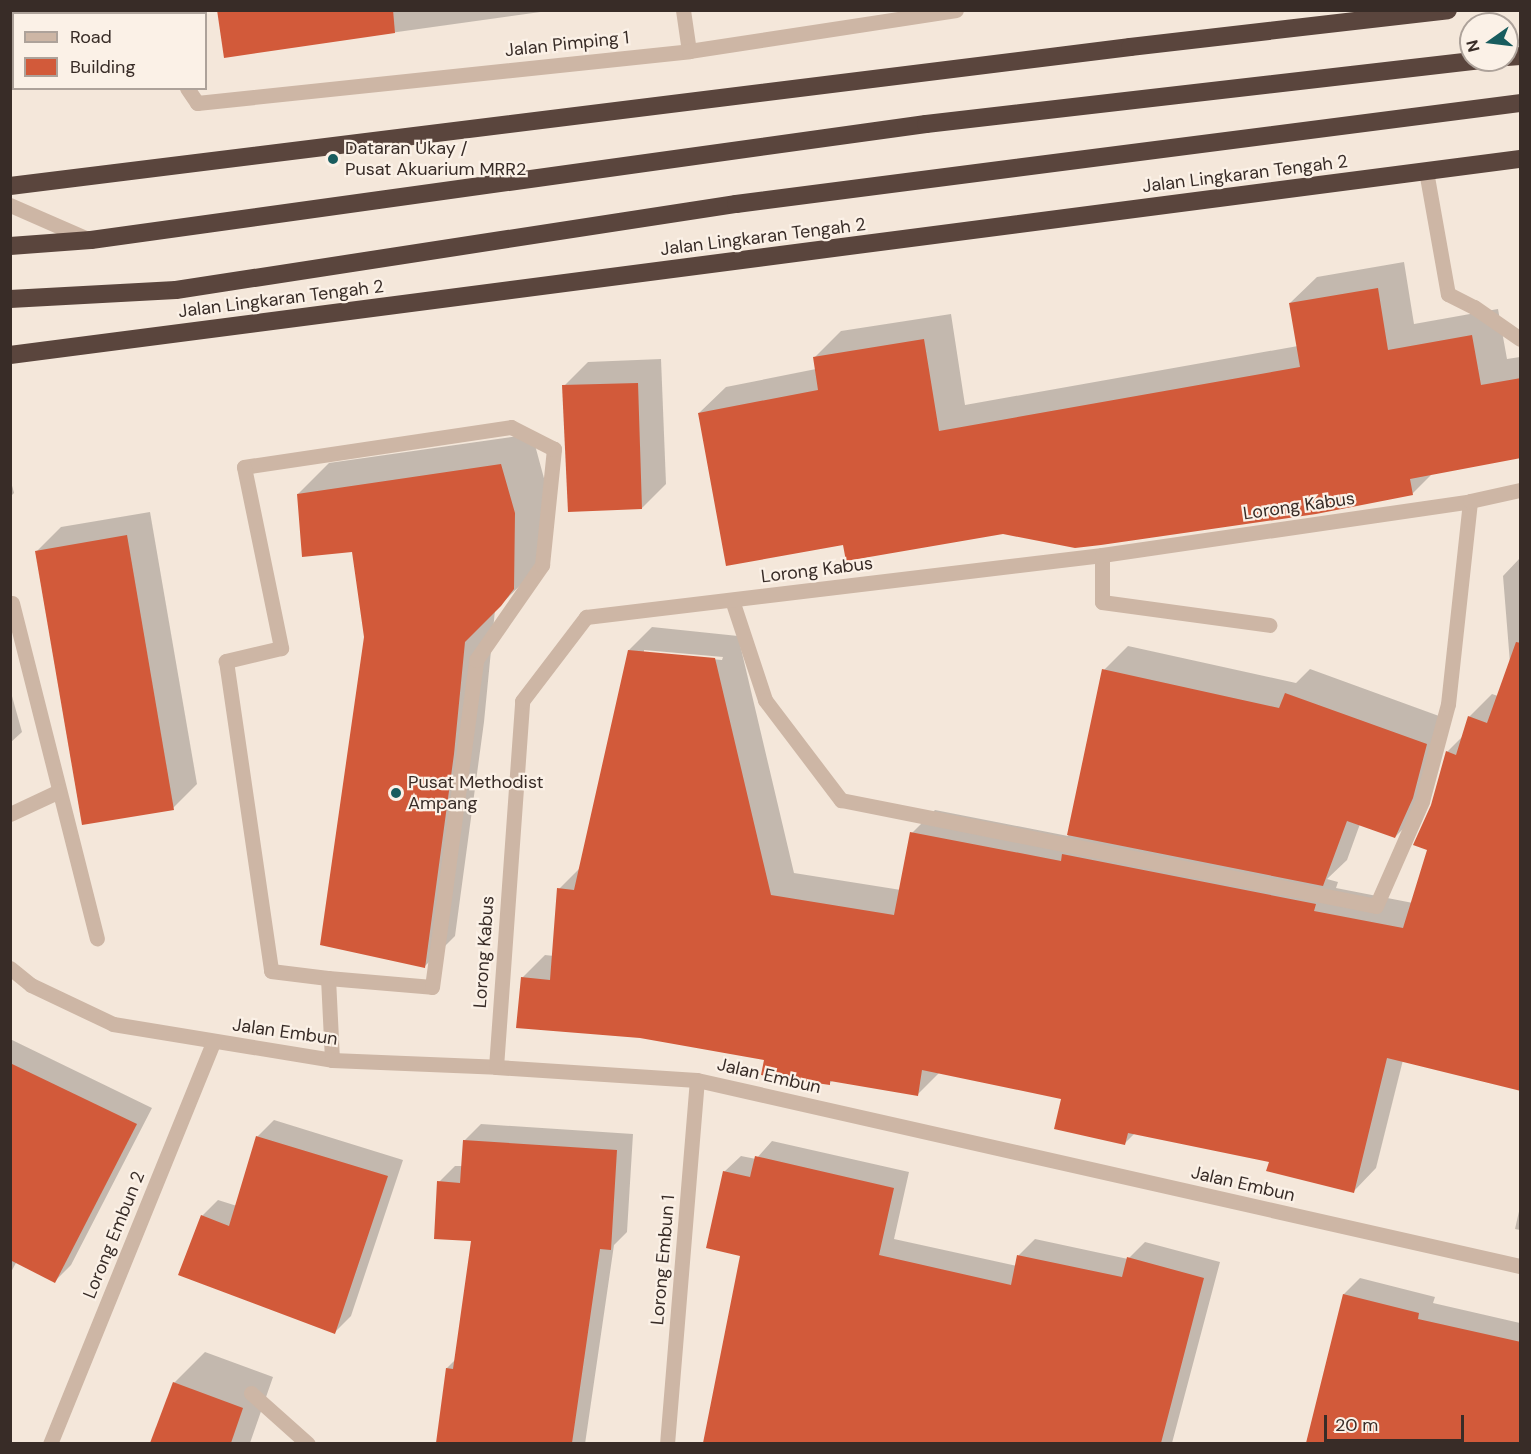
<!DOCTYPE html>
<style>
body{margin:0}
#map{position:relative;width:1531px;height:1454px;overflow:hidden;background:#f4e7da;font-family:"DM Sans",sans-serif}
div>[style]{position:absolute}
.shadow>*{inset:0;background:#0003}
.building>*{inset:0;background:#d25a3a}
.lane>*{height:15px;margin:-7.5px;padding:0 7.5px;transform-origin:7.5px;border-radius:7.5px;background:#cdb6a5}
.street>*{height:15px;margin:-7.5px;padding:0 7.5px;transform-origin:7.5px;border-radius:7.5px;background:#cdb6a5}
.highway>*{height:18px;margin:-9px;padding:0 9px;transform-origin:9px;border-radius:9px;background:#5a453d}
.dots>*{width:16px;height:16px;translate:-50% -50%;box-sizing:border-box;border:3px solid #fbf1e7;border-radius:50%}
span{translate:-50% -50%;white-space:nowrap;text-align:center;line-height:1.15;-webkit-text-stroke:4.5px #fbf1e7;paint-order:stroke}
.street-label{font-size:18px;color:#382c27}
.poi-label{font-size:18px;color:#382c27}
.left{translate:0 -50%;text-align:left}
.frame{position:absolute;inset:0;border:12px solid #382c27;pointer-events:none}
.legend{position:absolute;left:12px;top:12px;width:195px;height:78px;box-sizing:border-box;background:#fbf1e7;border:2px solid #ada29a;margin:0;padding:8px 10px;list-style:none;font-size:18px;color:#382c27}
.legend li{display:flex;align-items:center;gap:12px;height:30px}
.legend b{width:30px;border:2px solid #ada29a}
.north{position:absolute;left:1459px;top:12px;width:60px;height:60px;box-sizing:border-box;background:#fbf1e7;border:2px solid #ada29a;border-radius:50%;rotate:256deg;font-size:16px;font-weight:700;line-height:24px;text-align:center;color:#382c27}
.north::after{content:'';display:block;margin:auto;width:21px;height:27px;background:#185c5e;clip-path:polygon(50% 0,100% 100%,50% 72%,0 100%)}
.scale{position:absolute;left:1324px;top:1415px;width:140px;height:27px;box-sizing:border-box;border:3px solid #382c27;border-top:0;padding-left:8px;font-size:18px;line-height:21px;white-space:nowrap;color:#382c27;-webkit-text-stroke:4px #fbf1e7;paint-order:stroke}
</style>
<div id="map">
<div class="shadow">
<div style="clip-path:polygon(218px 10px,555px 10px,225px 56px)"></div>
<div style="clip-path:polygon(1404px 262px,1414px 324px,1498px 309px,1507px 359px,1520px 357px,1520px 457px,1433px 473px,1412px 494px,1003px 532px,845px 543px,699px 413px,726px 387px,816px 369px,814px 358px,841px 331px,951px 314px,965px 405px,1298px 346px,1290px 303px,1317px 277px)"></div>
<div style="clip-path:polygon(661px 359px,666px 484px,642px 508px,564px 386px,588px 362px)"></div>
<div style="clip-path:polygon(532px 434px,545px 482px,544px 557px,532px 574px,495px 610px,484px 722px,455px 936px,424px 967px,353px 551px,298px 494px,329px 463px)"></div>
<div style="clip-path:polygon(10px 478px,14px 493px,10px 497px)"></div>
<div style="clip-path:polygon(150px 512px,197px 784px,173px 808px,37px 551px,61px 527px)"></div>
<div style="clip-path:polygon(evenodd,1520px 558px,1520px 1089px,1403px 1060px,1376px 1168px,1354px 1191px,1270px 1161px,1135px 1133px,1125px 1143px,1062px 1098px,940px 1072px,918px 1094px,833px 1080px,829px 1084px,765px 1059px,522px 978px,545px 955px,554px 956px,559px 889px,581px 867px,629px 650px,652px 627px,738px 636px,794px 873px,901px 890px,912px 833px,935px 810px,1068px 836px,1104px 670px,1128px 646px,1296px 683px,1310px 669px,1450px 720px,1419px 813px,1395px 837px,1360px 824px,1347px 860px,1327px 879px,1338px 882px,1336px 888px,1413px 903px,1429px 849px,1432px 805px,1447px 752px,1464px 735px,1469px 717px,1492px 694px,1498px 696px,1510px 663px,1503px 576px,1520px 558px,644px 650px,723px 657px,722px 660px,644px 653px,644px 650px)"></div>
<div style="clip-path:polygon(10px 689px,22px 732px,10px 743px)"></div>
<div style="clip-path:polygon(10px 1039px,152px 1108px,71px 1265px,55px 1281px,17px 1261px,10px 1274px)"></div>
<div style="clip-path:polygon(274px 1120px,403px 1160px,351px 1316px,335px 1332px,202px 1216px,218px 1200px,237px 1206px,257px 1137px)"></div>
<div style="clip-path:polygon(481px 1124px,633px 1134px,627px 1232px,614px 1245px,585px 1444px,437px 1444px,447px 1368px,455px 1360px,473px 1240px,439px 1182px,455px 1166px,463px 1166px,464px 1141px)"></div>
<div style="clip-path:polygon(772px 1141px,909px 1172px,894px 1239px,1017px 1266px,1019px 1255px,1035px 1239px,1128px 1259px,1145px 1242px,1220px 1262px,1172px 1443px,1176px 1444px,705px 1444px,742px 1254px,724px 1172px,741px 1156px,756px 1159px)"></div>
<div style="clip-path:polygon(1520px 1207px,1520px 1230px,1515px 1229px)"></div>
<div style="clip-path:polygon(1360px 1278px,1435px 1297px,1433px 1303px,1520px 1323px,1520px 1444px,1308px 1444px,1344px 1294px)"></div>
<div style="clip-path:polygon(205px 1352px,273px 1377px,250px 1443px,252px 1444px,152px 1444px,174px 1383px)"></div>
</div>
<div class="building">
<div style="clip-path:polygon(217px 10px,393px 10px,395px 33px,224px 58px)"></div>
<div style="clip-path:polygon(1378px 288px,1388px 350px,1472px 335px,1481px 385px,1521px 378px,1521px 458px,1410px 479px,1413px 495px,1316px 514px,1101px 545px,1075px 548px,1003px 534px,846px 561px,843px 545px,726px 566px,698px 413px,818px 390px,813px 357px,924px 339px,939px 431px,1300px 367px,1289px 303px)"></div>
<div style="clip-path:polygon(638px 383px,642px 509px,568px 512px,562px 385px)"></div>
<div style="clip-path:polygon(501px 464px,515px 513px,514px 589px,501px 606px,465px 642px,454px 754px,425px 968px,320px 945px,364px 637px,352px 552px,302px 557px,297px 494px)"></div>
<div style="clip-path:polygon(127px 535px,174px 810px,82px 825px,35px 551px)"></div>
<div style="clip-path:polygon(1516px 642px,1521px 643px,1521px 1091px,1387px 1058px,1354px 1193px,1266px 1171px,1269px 1162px,1128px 1133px,1125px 1145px,1054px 1129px,1061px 1099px,922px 1070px,918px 1096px,830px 1081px,830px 1085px,761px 1075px,764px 1060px,640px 1038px,516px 1028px,521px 977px,550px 980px,557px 888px,574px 890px,628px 650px,715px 658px,771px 895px,894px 915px,910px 832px,1061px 861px,1062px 854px,1316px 904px,1314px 911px,1403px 928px,1427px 850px,1413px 845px,1431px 805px,1446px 751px,1456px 755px,1468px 716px,1487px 723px)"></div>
<div style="clip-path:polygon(1102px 669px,1279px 708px,1285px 693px,1427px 744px,1413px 798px,1395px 838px,1347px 821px,1323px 886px,1067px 835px)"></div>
<div style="clip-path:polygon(10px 1063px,137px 1124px,55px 1283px,10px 1260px)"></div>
<div style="clip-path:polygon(256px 1136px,388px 1176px,335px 1334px,178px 1275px,201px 1215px,229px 1226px)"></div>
<div style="clip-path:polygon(463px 1140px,617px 1150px,611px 1250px,600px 1249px,572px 1443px,436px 1443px,446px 1368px,453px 1369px,471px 1241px,434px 1239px,437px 1181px,460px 1183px)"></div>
<div style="clip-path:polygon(755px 1156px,894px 1188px,879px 1255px,1011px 1285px,1017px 1255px,1122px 1277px,1127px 1257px,1204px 1278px,1161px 1443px,703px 1443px,740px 1256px,706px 1248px,723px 1171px,750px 1177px)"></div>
<div style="clip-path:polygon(1343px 1294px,1419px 1313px,1418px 1319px,1521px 1342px,1521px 1443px,1306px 1443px)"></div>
<div style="clip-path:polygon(173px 1382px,243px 1408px,231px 1443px,150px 1443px)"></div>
</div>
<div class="lane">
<div style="left:683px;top:10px;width:41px;rotate:81.7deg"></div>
<div style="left:1426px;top:171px;width:125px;rotate:79.9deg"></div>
<div style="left:1448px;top:294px;width:29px;rotate:27deg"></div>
<div style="left:1474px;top:307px;width:56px;rotate:34.8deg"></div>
<div style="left:1102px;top:555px;width:47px;rotate:90deg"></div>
<div style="left:1102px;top:602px;width:169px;rotate:7.8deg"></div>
<div style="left:732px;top:600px;width:105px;rotate:71.7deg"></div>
<div style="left:765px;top:700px;width:126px;rotate:52.8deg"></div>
<div style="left:841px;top:800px;width:545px;rotate:11.21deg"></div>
<div style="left:1376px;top:906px;width:115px;rotate:-66.3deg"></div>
<div style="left:1422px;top:801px;width:100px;rotate:-75deg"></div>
<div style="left:1448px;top:704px;width:204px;rotate:-83.8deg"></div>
<div style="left:12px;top:603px;width:346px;rotate:75.8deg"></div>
<div style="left:10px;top:814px;width:54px;rotate:-25.1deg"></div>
<div style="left:328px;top:978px;width:104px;rotate:4.9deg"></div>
<div style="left:432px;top:987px;width:330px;rotate:-82.3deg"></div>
<div style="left:476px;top:660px;width:116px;rotate:-55.2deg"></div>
<div style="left:542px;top:565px;width:117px;rotate:-84.1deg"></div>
<div style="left:554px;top:449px;width:48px;rotate:-152.9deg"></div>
<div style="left:511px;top:427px;width:270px;rotate:171.5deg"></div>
<div style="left:244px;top:467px;width:185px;rotate:78.4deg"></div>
<div style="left:281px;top:648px;width:57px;rotate:166.7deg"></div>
<div style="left:226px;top:661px;width:313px;rotate:81.7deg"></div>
<div style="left:271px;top:971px;width:57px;rotate:7deg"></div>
<div style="left:328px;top:978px;width:82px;rotate:87.2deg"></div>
<div style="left:251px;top:1393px;width:76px;rotate:41.8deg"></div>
</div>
<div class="street">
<div style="left:148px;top:10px;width:4px;rotate:90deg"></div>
<div style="left:187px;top:88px;width:18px;rotate:56deg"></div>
<div style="left:197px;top:103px;width:495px;rotate:-6deg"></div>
<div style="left:689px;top:51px;width:270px;rotate:-8.7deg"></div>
<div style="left:10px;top:205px;width:87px;rotate:23.6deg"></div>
<div style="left:10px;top:968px;width:27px;rotate:39deg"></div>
<div style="left:31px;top:985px;width:91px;rotate:25.4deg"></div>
<div style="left:113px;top:1024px;width:222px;rotate:9.3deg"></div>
<div style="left:332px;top:1060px;width:164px;rotate:2.4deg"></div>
<div style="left:496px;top:1067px;width:201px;rotate:3.7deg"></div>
<div style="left:697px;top:1080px;width:844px;rotate:12.74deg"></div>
<div style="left:496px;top:1067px;width:367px;rotate:-85.9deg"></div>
<div style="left:522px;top:701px;width:106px;rotate:-52.7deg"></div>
<div style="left:586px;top:617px;width:520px;rotate:-6.85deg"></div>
<div style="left:1102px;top:555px;width:372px;rotate:-8.3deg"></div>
<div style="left:1470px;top:501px;width:51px;rotate:-12.4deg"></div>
<div style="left:50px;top:1444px;width:435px;rotate:-67.9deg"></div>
<div style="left:667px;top:1444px;width:365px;rotate:-85.3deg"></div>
</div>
<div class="highway">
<div style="left:1507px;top:57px;width:13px;rotate:-4deg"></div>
<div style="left:10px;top:186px;width:1129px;rotate:-7.07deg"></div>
<div style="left:1130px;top:47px;width:320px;rotate:-6.6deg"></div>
<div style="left:10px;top:246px;width:81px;rotate:-4.2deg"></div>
<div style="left:91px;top:240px;width:843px;rotate:-7.91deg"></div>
<div style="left:926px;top:124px;width:559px;rotate:-6.58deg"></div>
<div style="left:10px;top:299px;width:166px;rotate:-3.1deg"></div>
<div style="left:176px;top:290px;width:567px;rotate:-8.73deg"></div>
<div style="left:736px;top:204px;width:790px;rotate:-7.34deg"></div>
<div style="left:10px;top:355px;width:1523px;rotate:-7.4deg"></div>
</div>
<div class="dots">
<div style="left:333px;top:159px;background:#185c5e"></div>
<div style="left:396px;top:793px;background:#185c5e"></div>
</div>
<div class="street-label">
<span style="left:567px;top:44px;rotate:-6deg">Jalan Pimping 1</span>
<span style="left:1245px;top:174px;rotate:-7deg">Jalan Lingkaran Tengah 2</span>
<span style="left:763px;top:237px;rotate:-7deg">Jalan Lingkaran Tengah 2</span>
<span style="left:281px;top:299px;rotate:-7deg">Jalan Lingkaran Tengah 2</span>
<span style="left:1299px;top:506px;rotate:-8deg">Lorong Kabus</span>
<span style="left:817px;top:570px;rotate:-7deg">Lorong Kabus</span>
<span style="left:484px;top:952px;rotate:-86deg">Lorong Kabus</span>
<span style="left:285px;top:1032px;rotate:8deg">Jalan Embun</span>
<span style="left:769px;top:1076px;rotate:13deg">Jalan Embun</span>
<span style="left:1243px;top:1184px;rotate:13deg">Jalan Embun</span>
<span style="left:114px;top:1235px;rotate:-68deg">Lorong Embun 2</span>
<span style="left:663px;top:1260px;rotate:-85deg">Lorong Embun 1</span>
</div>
<div class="poi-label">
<span class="left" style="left:345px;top:159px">Dataran Ukay /<br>Pusat Akuarium MRR2</span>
<span class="left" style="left:408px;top:793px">Pusat Methodist<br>Ampang</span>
</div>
<div class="frame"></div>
<ul class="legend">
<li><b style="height:8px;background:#cdb6a5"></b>Road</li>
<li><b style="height:16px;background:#d25a3a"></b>Building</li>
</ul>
<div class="north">N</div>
<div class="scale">20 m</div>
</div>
